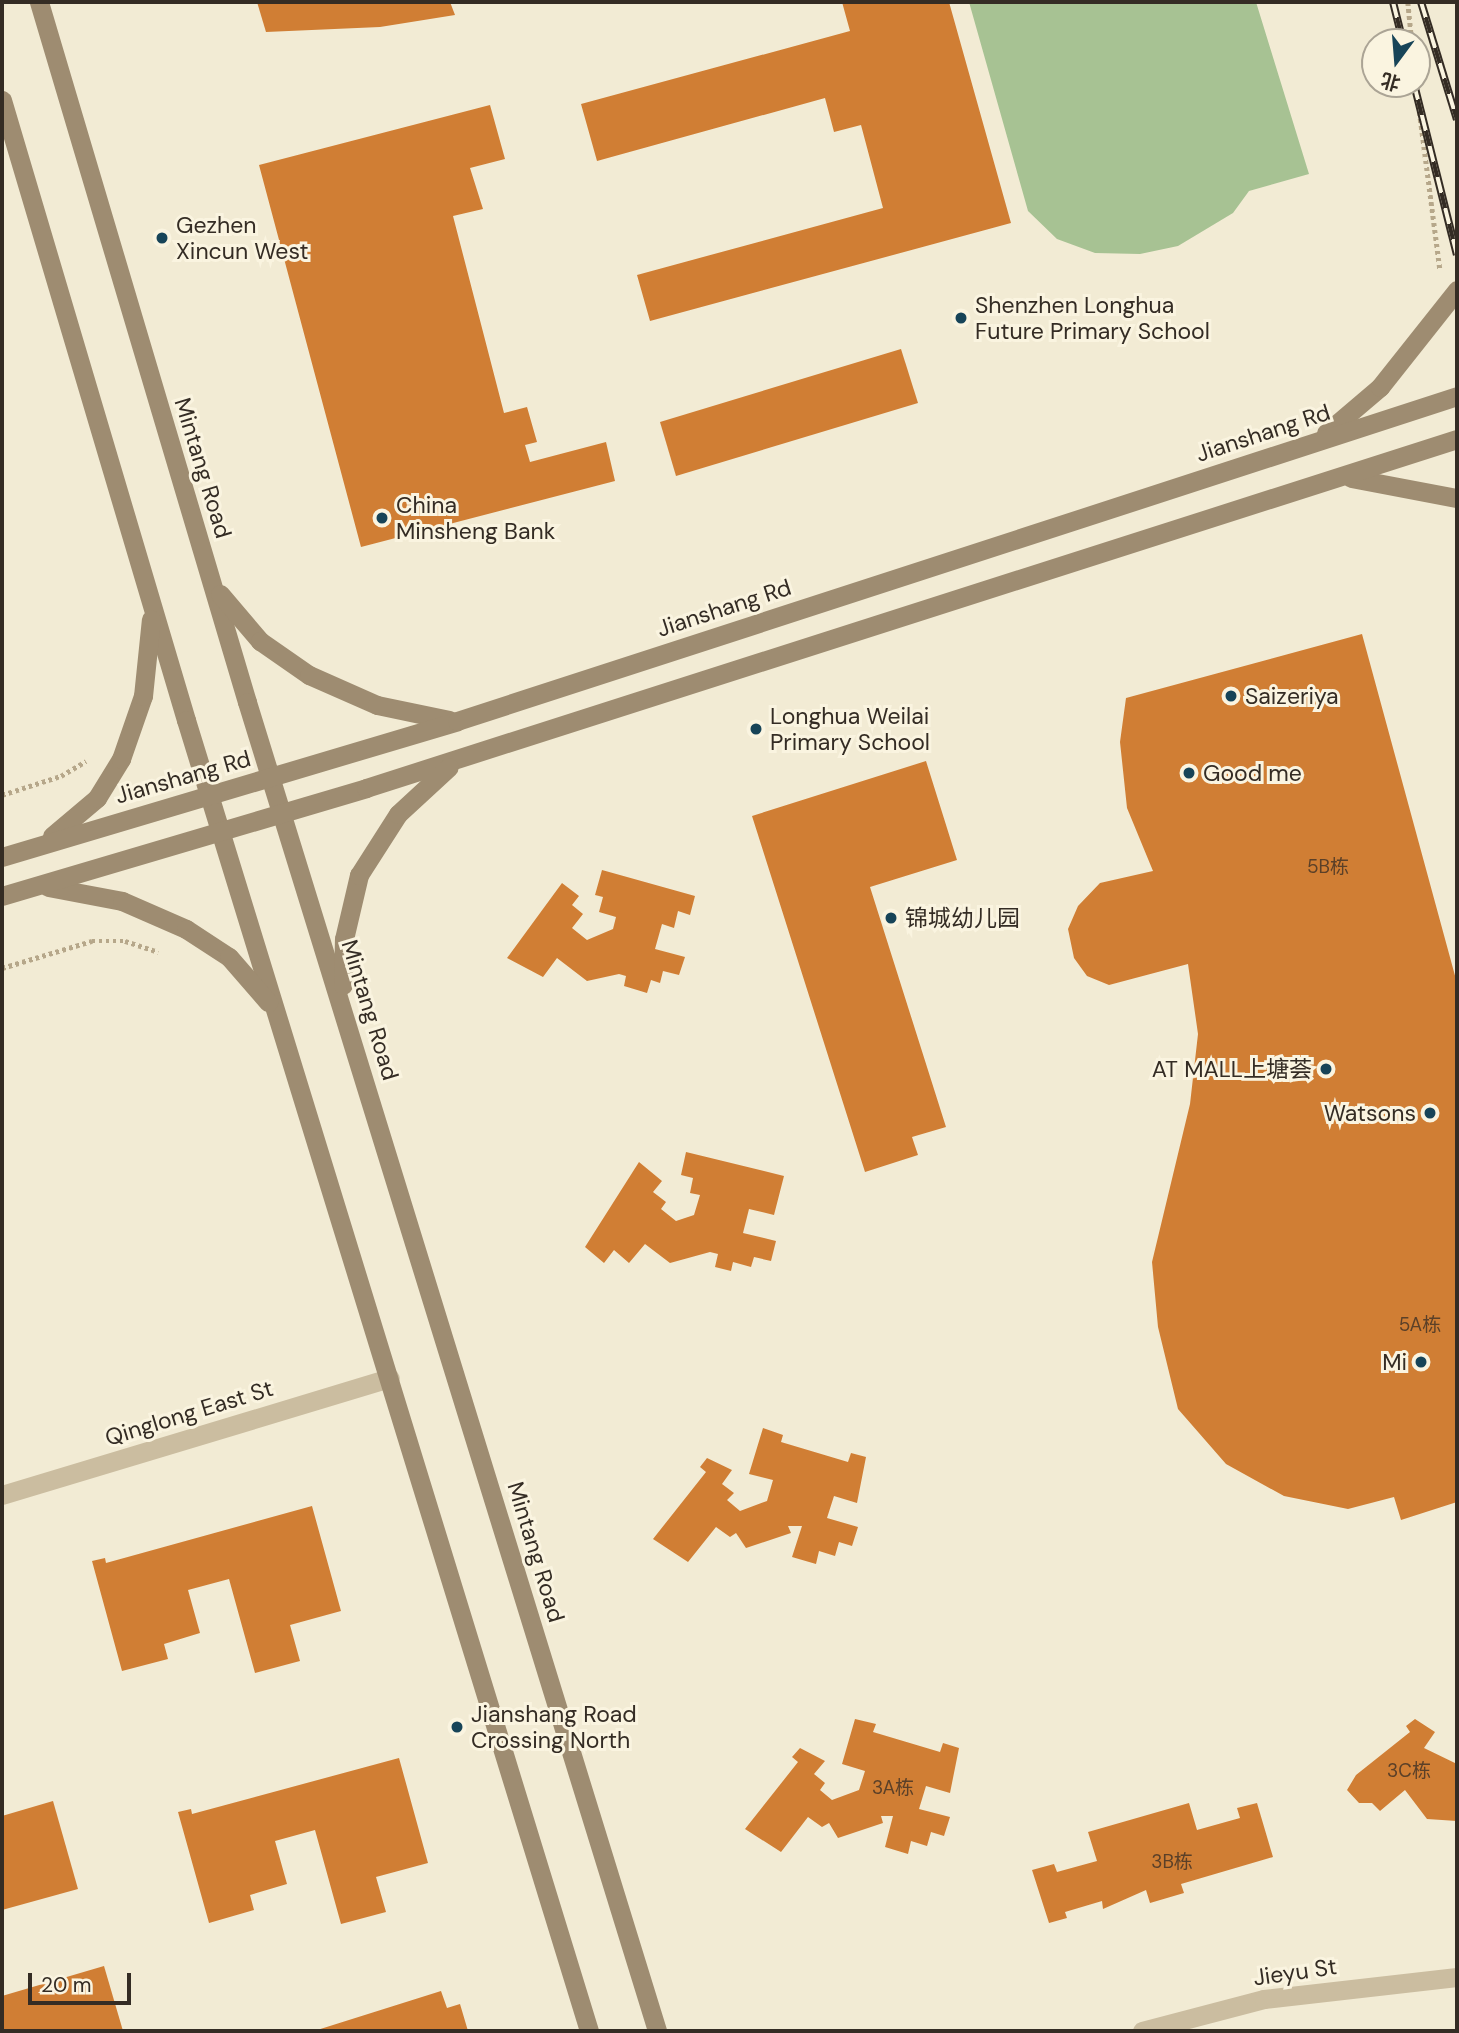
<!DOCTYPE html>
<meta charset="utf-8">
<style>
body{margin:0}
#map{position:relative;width:1459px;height:2033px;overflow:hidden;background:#f2ebd4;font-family:"DM Sans","Noto Sans SC",sans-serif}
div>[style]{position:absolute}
.green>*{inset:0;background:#a7c293}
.building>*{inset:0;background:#d07e34}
.path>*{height:4.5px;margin-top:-2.25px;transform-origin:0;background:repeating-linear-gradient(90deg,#b6a78a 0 3.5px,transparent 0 7px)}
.minor>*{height:19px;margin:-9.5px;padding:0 9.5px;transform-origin:9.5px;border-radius:9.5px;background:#cbbda0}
.secondary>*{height:19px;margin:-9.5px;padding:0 9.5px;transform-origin:9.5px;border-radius:9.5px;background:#9e8c71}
.rail>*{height:8px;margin-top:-4px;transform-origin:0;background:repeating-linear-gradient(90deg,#faf4e0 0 16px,#342c24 0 32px);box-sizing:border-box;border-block:2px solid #342c24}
.dots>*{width:19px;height:19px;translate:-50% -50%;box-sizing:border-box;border:4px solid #faf4e0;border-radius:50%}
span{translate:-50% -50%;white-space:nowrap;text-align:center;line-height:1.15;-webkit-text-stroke:6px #faf4e0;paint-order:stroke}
.number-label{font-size:19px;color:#5b4028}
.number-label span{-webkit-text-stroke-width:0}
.poi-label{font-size:23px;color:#342c24}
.left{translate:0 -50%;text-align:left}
.right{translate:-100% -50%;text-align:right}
.street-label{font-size:23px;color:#342c24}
.frame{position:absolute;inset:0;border:4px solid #342c24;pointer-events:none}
.north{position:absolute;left:1361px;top:28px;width:70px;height:70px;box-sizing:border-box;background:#faf4e0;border:2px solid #aba495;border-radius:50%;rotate:196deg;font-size:19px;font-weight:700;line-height:28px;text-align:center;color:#342c24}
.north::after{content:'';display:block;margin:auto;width:24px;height:32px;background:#174458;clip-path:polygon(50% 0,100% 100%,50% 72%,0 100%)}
.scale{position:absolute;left:28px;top:1973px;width:103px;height:32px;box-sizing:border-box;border:4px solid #342c24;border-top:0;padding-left:9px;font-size:21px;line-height:24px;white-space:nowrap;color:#342c24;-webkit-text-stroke:5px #faf4e0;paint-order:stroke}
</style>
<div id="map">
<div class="green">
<div style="clip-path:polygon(969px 2px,1256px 2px,1309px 174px,1249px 191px,1233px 213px,1178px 246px,1140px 254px,1095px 253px,1057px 239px,1028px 211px)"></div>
</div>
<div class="building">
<div style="clip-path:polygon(257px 2px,450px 2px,455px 15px,380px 27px,266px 32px)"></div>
<div style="clip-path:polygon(842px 2px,949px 2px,1011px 223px,650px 321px,637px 275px,883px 208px,861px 125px,834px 132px,825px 98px,597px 161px,581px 104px,850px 31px)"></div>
<div style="clip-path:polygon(490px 105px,505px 159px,470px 168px,483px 209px,453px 216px,504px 413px,527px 407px,537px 442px,525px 445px,530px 462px,606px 442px,615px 481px,361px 547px,259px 165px)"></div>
<div style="clip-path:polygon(901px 349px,918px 403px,676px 476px,660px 422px)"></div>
<div style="clip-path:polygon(1362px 634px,1457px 983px,1457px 1502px,1401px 1520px,1394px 1497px,1348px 1509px,1284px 1496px,1226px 1464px,1178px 1409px,1158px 1327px,1152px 1262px,1190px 1104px,1198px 1034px,1188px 964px,1109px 985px,1087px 976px,1074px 958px,1068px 929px,1078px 906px,1100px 883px,1153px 871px,1127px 808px,1120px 742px,1126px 698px)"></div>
<div style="clip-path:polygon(926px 761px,957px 860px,870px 887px,946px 1127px,912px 1137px,918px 1155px,865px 1172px,752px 816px)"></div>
<div style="clip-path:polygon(602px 870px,695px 896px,690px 915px,678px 911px,674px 928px,662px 924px,655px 949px,685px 957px,679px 975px,663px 971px,660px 983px,651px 980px,647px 993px,624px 986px,626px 976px,619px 974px,587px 981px,557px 958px,543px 977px,507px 958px,562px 883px,579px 896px,572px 905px,583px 914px,572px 928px,587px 940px,613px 929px,616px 917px,599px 912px,603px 897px,595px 895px)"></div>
<div style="clip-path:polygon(686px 1152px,784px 1176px,774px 1215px,749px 1209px,743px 1233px,776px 1241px,771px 1261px,754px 1257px,751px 1267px,733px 1262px,731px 1271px,715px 1267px,718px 1254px,710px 1252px,670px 1263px,645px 1244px,629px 1263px,614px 1250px,604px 1263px,585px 1247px,639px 1162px,662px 1181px,653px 1192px,666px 1202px,661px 1209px,676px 1221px,694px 1215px,700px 1195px,690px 1193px,693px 1178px,681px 1175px)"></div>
<div style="clip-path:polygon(763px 1428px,783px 1435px,781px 1442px,848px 1462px,851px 1453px,866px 1457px,857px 1503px,834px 1496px,827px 1518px,858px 1527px,852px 1546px,839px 1542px,835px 1556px,819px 1551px,816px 1564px,792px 1557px,802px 1526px,788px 1526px,791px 1533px,746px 1548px,736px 1533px,730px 1537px,716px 1527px,688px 1562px,653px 1539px,706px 1472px,700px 1467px,707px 1458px,732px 1470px,722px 1484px,734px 1493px,727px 1500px,740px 1511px,767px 1501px,773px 1480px,749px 1474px)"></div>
<div style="clip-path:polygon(312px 1506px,341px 1611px,290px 1625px,300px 1661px,255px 1673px,229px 1579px,188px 1590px,200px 1633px,164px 1644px,168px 1659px,122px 1671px,92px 1561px,105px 1558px,106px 1563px)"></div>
<div style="clip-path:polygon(855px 1719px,876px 1724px,873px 1732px,940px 1752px,943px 1743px,959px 1748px,950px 1793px,926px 1786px,919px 1809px,950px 1817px,944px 1836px,931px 1832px,927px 1846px,911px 1841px,908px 1854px,885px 1847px,893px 1816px,881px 1816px,883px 1823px,838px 1838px,829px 1823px,822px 1827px,808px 1817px,781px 1852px,745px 1829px,798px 1762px,792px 1757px,800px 1748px,825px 1761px,814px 1774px,825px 1783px,820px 1790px,832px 1800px,859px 1790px,865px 1771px,842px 1764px)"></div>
<div style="clip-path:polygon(1415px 1719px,1435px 1732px,1424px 1748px,1457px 1764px,1457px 1821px,1427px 1819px,1405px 1790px,1380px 1811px,1372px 1803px,1359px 1803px,1347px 1790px,1356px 1775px,1410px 1732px,1406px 1726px)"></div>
<div style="clip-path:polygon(399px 1758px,428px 1863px,376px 1877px,386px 1912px,341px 1924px,315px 1830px,275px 1841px,287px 1884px,250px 1895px,254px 1910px,209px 1923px,178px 1812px,191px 1809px,192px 1814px)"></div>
<div style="clip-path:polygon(53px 1801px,78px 1889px,2px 1910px,2px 1816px)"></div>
<div style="clip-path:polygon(1189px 1803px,1197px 1830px,1240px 1818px,1237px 1808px,1257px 1803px,1273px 1857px,1181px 1884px,1184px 1893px,1150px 1903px,1146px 1890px,1103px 1909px,1102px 1901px,1065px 1912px,1067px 1918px,1049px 1923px,1032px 1870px,1054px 1864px,1057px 1872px,1097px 1861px,1088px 1832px)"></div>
<div style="clip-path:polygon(104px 1966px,123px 2031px,2px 2031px,2px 1996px)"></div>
<div style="clip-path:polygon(441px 1991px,447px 2008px,460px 2004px,468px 2031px,314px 2031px)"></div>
</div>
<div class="path">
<div style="left:1408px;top:2px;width:40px;rotate:84.3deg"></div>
<div style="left:1416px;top:84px;width:188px;rotate:82.6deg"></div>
<div style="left:2px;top:795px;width:62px;rotate:-17.9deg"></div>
<div style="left:61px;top:776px;width:29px;rotate:-31deg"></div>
<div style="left:2px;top:968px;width:94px;rotate:-16.7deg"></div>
<div style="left:92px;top:941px;width:33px"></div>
<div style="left:125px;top:941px;width:35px;rotate:18deg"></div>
</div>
<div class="minor">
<div style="left:2px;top:1495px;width:405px;rotate:-16.8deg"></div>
<div style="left:1142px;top:2031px;width:126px;rotate:-14.7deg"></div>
<div style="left:1264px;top:1999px;width:194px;rotate:-6.5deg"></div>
</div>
<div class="secondary">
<div style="left:39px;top:2px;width:730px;rotate:73.45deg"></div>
<div style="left:247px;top:702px;width:1391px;rotate:72.85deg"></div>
<div style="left:2px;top:100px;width:647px;rotate:73.47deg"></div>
<div style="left:186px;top:720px;width:1372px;rotate:72.91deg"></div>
<div style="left:1326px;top:433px;width:71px;rotate:-40.4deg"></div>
<div style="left:1380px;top:387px;width:124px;rotate:-51.6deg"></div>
<div style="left:1351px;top:478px;width:108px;rotate:10.7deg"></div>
<div style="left:220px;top:594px;width:62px;rotate:49.6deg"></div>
<div style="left:260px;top:641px;width:60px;rotate:34.8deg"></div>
<div style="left:309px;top:675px;width:74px;rotate:23.8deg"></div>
<div style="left:377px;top:705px;width:74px;rotate:11.8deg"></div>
<div style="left:52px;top:836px;width:59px;rotate:-40.2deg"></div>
<div style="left:97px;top:798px;width:46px;rotate:-58.4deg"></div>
<div style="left:121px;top:759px;width:67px;rotate:-70.8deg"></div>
<div style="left:143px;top:696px;width:77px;rotate:-84.1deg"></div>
<div style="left:2px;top:857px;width:475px;rotate:-16.6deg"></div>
<div style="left:457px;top:721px;width:1051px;rotate:-18deg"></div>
<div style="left:48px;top:887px;width:75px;rotate:10.7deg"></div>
<div style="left:122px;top:901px;width:70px;rotate:23.6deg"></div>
<div style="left:186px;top:929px;width:51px;rotate:33.1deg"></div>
<div style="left:229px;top:957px;width:60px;rotate:49.1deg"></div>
<div style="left:2px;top:896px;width:380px;rotate:-16.5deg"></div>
<div style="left:366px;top:788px;width:1145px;rotate:-17.74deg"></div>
<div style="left:343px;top:985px;width:46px;rotate:-88.8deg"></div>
<div style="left:344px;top:939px;width:66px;rotate:-76.8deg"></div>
<div style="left:359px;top:875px;width:72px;rotate:-57.4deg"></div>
<div style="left:398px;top:814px;width:69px;rotate:-42.7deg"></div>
</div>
<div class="rail">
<div style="left:1393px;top:2px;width:41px;rotate:76deg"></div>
<div style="left:1421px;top:2px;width:123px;rotate:73deg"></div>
<div style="left:1414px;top:84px;width:176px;rotate:75.9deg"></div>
</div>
<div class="dots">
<div style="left:162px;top:238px;background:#174458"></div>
<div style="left:961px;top:318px;background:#174458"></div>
<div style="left:382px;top:518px;background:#174458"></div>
<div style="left:1231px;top:696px;background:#174458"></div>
<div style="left:756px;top:729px;background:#174458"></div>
<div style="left:1189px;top:773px;background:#174458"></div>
<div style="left:891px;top:918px;background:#174458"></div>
<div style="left:1326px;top:1069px;background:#174458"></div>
<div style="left:1430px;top:1113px;background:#174458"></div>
<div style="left:1421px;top:1362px;background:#174458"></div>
<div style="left:457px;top:1727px;background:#174458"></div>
</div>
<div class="number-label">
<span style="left:1328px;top:867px">5B栋</span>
<span style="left:1420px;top:1325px">5A栋</span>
<span style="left:1409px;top:1771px">3C栋</span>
<span style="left:893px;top:1788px">3A栋</span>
<span style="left:1172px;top:1862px">3B栋</span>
</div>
<div class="poi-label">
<span class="left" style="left:176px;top:238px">Gezhen<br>Xincun West</span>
<span class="left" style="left:975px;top:318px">Shenzhen Longhua<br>Future Primary School</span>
<span class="left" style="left:396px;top:518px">China<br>Minsheng Bank</span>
<span class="left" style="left:1245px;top:696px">Saizeriya</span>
<span class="left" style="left:770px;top:729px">Longhua Weilai<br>Primary School</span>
<span class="left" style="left:1203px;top:773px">Good me</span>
<span class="left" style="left:905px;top:918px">锦城幼儿园</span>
<span class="right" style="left:1312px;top:1069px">AT MALL上塘荟</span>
<span class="right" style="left:1416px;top:1113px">Watsons</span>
<span class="right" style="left:1407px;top:1362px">Mi</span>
<span class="left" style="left:471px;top:1727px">Jianshang Road<br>Crossing North</span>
</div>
<div class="street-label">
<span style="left:1263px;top:433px;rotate:-18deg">Jianshang Rd</span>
<span style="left:203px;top:468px;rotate:73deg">Mintang Road</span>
<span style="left:724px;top:608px;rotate:-18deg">Jianshang Rd</span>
<span style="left:183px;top:777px;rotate:-16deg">Jianshang Rd</span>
<span style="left:370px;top:1010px;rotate:73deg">Mintang Road</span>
<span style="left:189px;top:1413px;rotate:-17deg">Qinglong East St</span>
<span style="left:536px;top:1552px;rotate:73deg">Mintang Road</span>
<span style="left:1295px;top:1972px;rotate:-8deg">Jieyu St</span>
</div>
<div class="frame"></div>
<div class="north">北</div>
<div class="scale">20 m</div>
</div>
